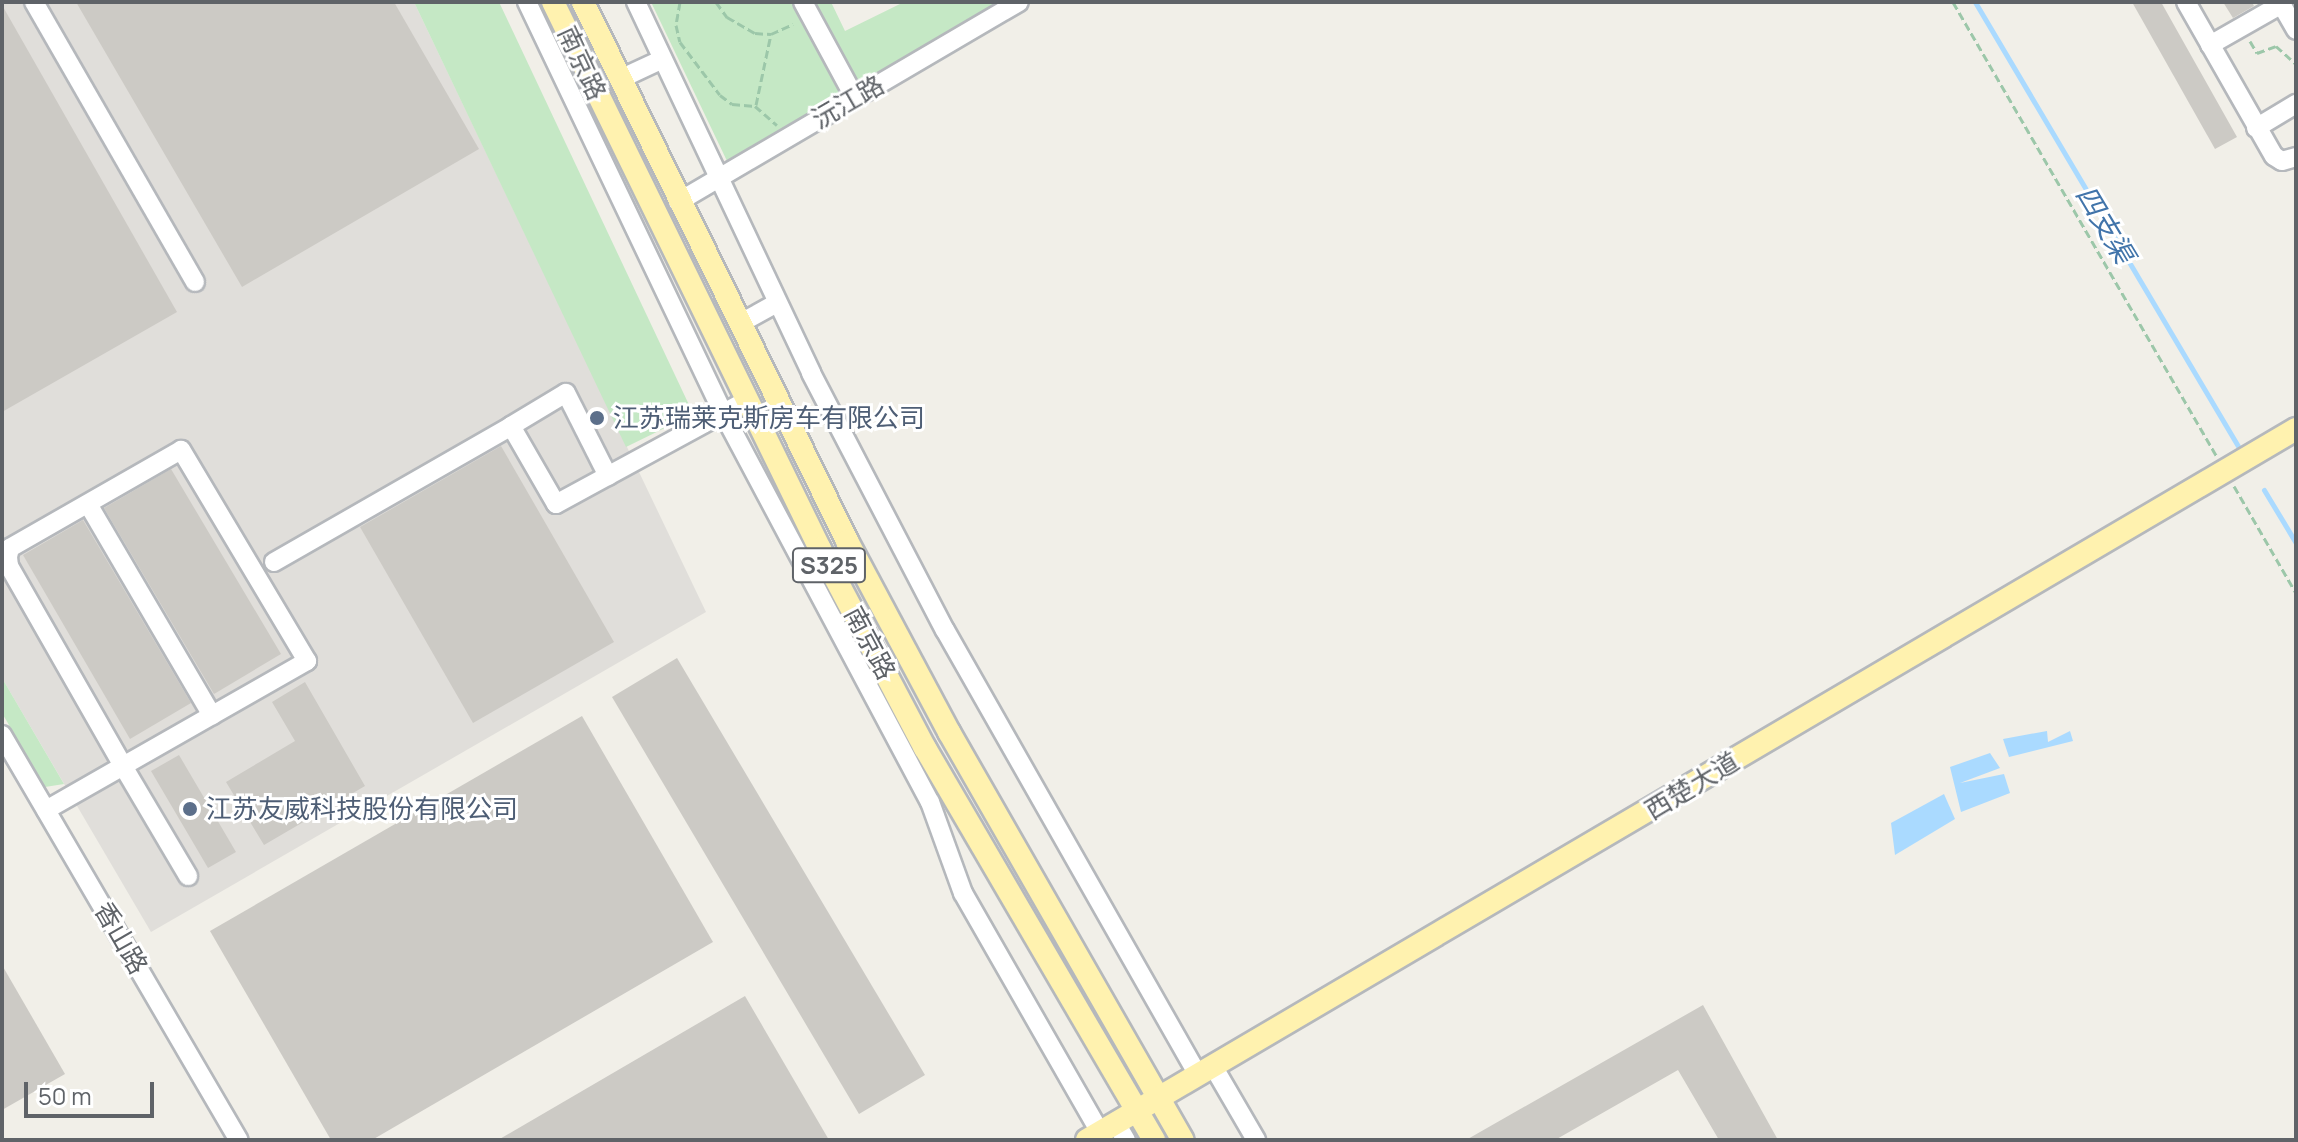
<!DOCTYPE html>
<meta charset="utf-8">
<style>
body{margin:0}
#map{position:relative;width:2298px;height:1142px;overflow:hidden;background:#f1efe8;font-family:Manrope,"Noto Sans SC",sans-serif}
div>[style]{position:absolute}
.industrial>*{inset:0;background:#e0deda}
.green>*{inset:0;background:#c5e8c5}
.water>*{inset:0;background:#aadaff}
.stream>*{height:5px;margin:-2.5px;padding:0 2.5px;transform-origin:2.5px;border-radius:2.5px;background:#aadaff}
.building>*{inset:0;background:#cccac5}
.path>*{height:3px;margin-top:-1.5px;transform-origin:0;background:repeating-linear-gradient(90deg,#9cc7a9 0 8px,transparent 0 12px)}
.roads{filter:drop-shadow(2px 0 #b5b8bc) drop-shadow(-2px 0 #b5b8bc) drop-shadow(0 2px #b5b8bc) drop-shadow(0 -2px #b5b8bc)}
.minor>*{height:18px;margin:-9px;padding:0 9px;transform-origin:9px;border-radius:9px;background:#fff}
.major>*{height:22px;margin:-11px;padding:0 11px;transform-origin:11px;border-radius:11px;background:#fff2af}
.dots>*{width:22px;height:22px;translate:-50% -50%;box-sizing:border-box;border:4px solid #fff;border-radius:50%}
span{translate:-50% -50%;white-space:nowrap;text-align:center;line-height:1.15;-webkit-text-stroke:6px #fff;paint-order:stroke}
.shield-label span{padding:2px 6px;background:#fff;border:2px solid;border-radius:6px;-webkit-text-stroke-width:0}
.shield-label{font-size:24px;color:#5f6368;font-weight:700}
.street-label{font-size:26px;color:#5f6368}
.service-label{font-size:26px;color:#4e5e75}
.left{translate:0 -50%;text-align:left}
.water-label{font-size:28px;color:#4174aa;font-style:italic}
.frame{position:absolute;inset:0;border:4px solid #5f6368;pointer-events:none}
.scale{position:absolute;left:24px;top:1082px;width:130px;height:36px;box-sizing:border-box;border:4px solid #5f6368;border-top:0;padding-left:10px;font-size:24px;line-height:28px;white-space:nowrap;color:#5f6368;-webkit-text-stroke:6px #fff;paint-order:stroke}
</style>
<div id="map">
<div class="industrial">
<div style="clip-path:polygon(2px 2px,414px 2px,706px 612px,151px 932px,2px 678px)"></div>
</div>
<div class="green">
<div style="clip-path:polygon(414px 2px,499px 2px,691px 409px,677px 422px,626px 447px)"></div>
<div style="clip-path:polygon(651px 2px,792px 2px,844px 98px,727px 161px)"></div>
<div style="clip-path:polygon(811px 2px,831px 2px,845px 31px,904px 2px,1012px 2px,860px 90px)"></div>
<div style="clip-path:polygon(2px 678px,64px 784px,45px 787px,2px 713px)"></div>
</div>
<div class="water">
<div style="clip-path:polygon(2047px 731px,2048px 742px,2070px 731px,2073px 741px,2009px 757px,2003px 739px)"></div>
<div style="clip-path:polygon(1990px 753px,2000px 768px,1960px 783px,2004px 774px,2010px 793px,1961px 812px,1950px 767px)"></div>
<div style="clip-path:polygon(1944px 794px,1955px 819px,1895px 855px,1891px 823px)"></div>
</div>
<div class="stream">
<div style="left:1975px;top:2px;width:516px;rotate:59.36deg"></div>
<div style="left:2264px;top:490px;width:62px;rotate:58.9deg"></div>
</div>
<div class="building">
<div style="clip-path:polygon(76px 2px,394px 2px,479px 149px,242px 287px)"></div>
<div style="clip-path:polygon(2132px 2px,2161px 2px,2237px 137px,2215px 149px)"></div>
<div style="clip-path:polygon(2223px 2px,2252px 2px,2254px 6px,2233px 18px)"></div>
<div style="clip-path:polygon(2px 5px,177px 312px,2px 412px)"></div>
<div style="clip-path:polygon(501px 446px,614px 642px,473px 723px,360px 527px)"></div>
<div style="clip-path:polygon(171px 469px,281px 654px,214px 694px,104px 508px)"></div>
<div style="clip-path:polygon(83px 520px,191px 703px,130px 739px,23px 555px)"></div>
<div style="clip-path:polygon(677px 658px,925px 1075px,859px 1114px,612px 697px)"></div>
<div style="clip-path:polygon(305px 682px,365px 786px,264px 845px,226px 782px,295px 741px,272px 702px)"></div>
<div style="clip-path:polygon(582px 716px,713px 942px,372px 1140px,331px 1140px,210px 931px)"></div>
<div style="clip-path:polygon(179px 755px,236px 852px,208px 868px,151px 771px)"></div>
<div style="clip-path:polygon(2px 965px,65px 1074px,2px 1110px)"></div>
<div style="clip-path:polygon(745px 996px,829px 1140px,498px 1140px)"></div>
<div style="clip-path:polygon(1703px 1005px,1778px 1140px,1719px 1140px,1678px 1070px,1555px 1140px,1466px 1140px)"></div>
</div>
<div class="path">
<div style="left:680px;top:2px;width:23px;rotate:100deg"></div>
<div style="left:676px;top:25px;width:17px;rotate:77deg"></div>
<div style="left:680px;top:42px;width:66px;rotate:53deg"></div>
<div style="left:720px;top:95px;width:15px;rotate:37deg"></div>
<div style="left:732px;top:104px;width:23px;rotate:5deg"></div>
<div style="left:755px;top:106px;width:29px;rotate:41deg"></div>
<div style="left:716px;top:2px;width:19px;rotate:54deg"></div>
<div style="left:727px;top:17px;width:32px;rotate:30deg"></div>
<div style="left:755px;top:33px;width:16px;rotate:4deg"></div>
<div style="left:771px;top:34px;width:24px;rotate:-24deg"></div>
<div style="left:1953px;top:2px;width:524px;rotate:59.86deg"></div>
<div style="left:2250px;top:41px;width:14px;rotate:60deg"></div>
<div style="left:2257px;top:53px;width:20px;rotate:-20deg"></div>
<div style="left:2276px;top:46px;width:27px;rotate:42deg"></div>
<div style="left:756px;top:105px;width:73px;rotate:-78.1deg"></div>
<div style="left:2234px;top:486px;width:124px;rotate:59.9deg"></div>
</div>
<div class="roads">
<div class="minor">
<div style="left:34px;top:2px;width:323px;rotate:60.1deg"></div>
<div style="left:527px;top:2px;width:455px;rotate:64.5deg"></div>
<div style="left:723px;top:413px;width:441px;rotate:62deg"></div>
<div style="left:930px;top:802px;width:97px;rotate:70.1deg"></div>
<div style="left:963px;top:893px;width:275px;rotate:60.2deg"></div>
<div style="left:636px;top:2px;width:410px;rotate:64.7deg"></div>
<div style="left:811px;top:373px;width:290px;rotate:62.5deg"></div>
<div style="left:945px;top:630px;width:512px;rotate:60.38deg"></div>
<div style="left:803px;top:2px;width:109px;rotate:61.6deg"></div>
<div style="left:2186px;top:2px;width:177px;rotate:60.3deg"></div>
<div style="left:2274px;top:156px;width:9px;rotate:32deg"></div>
<div style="left:2282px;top:161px;width:15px;rotate:-16deg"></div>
<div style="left:2280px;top:2px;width:32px;rotate:60deg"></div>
<div style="left:2210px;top:45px;width:83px;rotate:-29.7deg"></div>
<div style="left:620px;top:79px;width:47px;rotate:-24.9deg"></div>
<div style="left:2256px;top:128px;width:47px;rotate:-31deg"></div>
<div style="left:678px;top:202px;width:395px;rotate:-30.4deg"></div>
<div style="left:739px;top:324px;width:43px;rotate:-28.9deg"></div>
<div style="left:511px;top:426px;width:64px;rotate:-31deg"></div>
<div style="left:566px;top:393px;width:93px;rotate:63.2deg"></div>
<div style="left:88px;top:504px;width:245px;rotate:59.6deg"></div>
<div style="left:274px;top:562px;width:273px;rotate:-29.8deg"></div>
<div style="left:511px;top:426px;width:90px;rotate:60deg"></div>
<div style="left:556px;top:504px;width:216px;rotate:-28.5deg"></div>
<div style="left:2px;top:735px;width:469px;rotate:59.7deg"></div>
<div style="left:46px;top:810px;width:89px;rotate:-29.7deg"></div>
<div style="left:123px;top:766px;width:212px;rotate:-29.7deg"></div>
<div style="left:307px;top:661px;width:246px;rotate:-120.8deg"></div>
<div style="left:181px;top:450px;width:197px;rotate:150.2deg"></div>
<div style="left:10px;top:548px;width:9px;rotate:103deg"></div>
<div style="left:8px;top:557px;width:9px;rotate:84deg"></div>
<div style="left:9px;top:566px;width:230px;rotate:60.3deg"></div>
<div style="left:123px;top:766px;width:128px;rotate:59.4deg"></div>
<div style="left:1213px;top:1066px;width:86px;rotate:59.8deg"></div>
<div style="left:1116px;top:1123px;width:20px;rotate:60deg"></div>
</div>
<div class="major">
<div style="left:553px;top:2px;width:609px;rotate:63.98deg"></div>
<div style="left:820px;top:549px;width:225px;rotate:62.2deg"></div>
<div style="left:925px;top:748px;width:454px;rotate:59.7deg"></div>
<div style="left:583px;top:2px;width:600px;rotate:63.9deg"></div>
<div style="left:847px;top:541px;width:217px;rotate:61.9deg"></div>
<div style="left:949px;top:732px;width:470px;rotate:60.2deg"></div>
<div style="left:1087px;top:1140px;width:1403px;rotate:-30.46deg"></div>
</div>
</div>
<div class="dots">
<div style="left:597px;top:418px;background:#5c6f8a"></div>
<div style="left:190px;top:809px;background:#5c6f8a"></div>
</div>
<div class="shield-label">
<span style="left:829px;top:565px">S325</span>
</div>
<div class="street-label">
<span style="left:582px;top:63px;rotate:65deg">南京路</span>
<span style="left:848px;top:102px;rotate:-30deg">沅江路</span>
<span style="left:870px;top:643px;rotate:62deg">南京路</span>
<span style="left:1692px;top:786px;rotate:-31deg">西楚大道</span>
<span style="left:121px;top:938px;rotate:60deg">香山路</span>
</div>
<div class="service-label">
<span class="left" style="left:613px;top:418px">江苏瑞莱克斯房车有限公司</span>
<span class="left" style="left:206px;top:809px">江苏友威科技股份有限公司</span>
</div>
<div class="water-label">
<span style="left:2106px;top:224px;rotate:59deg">四支渠</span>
</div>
<div class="frame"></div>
<div class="scale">50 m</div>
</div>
